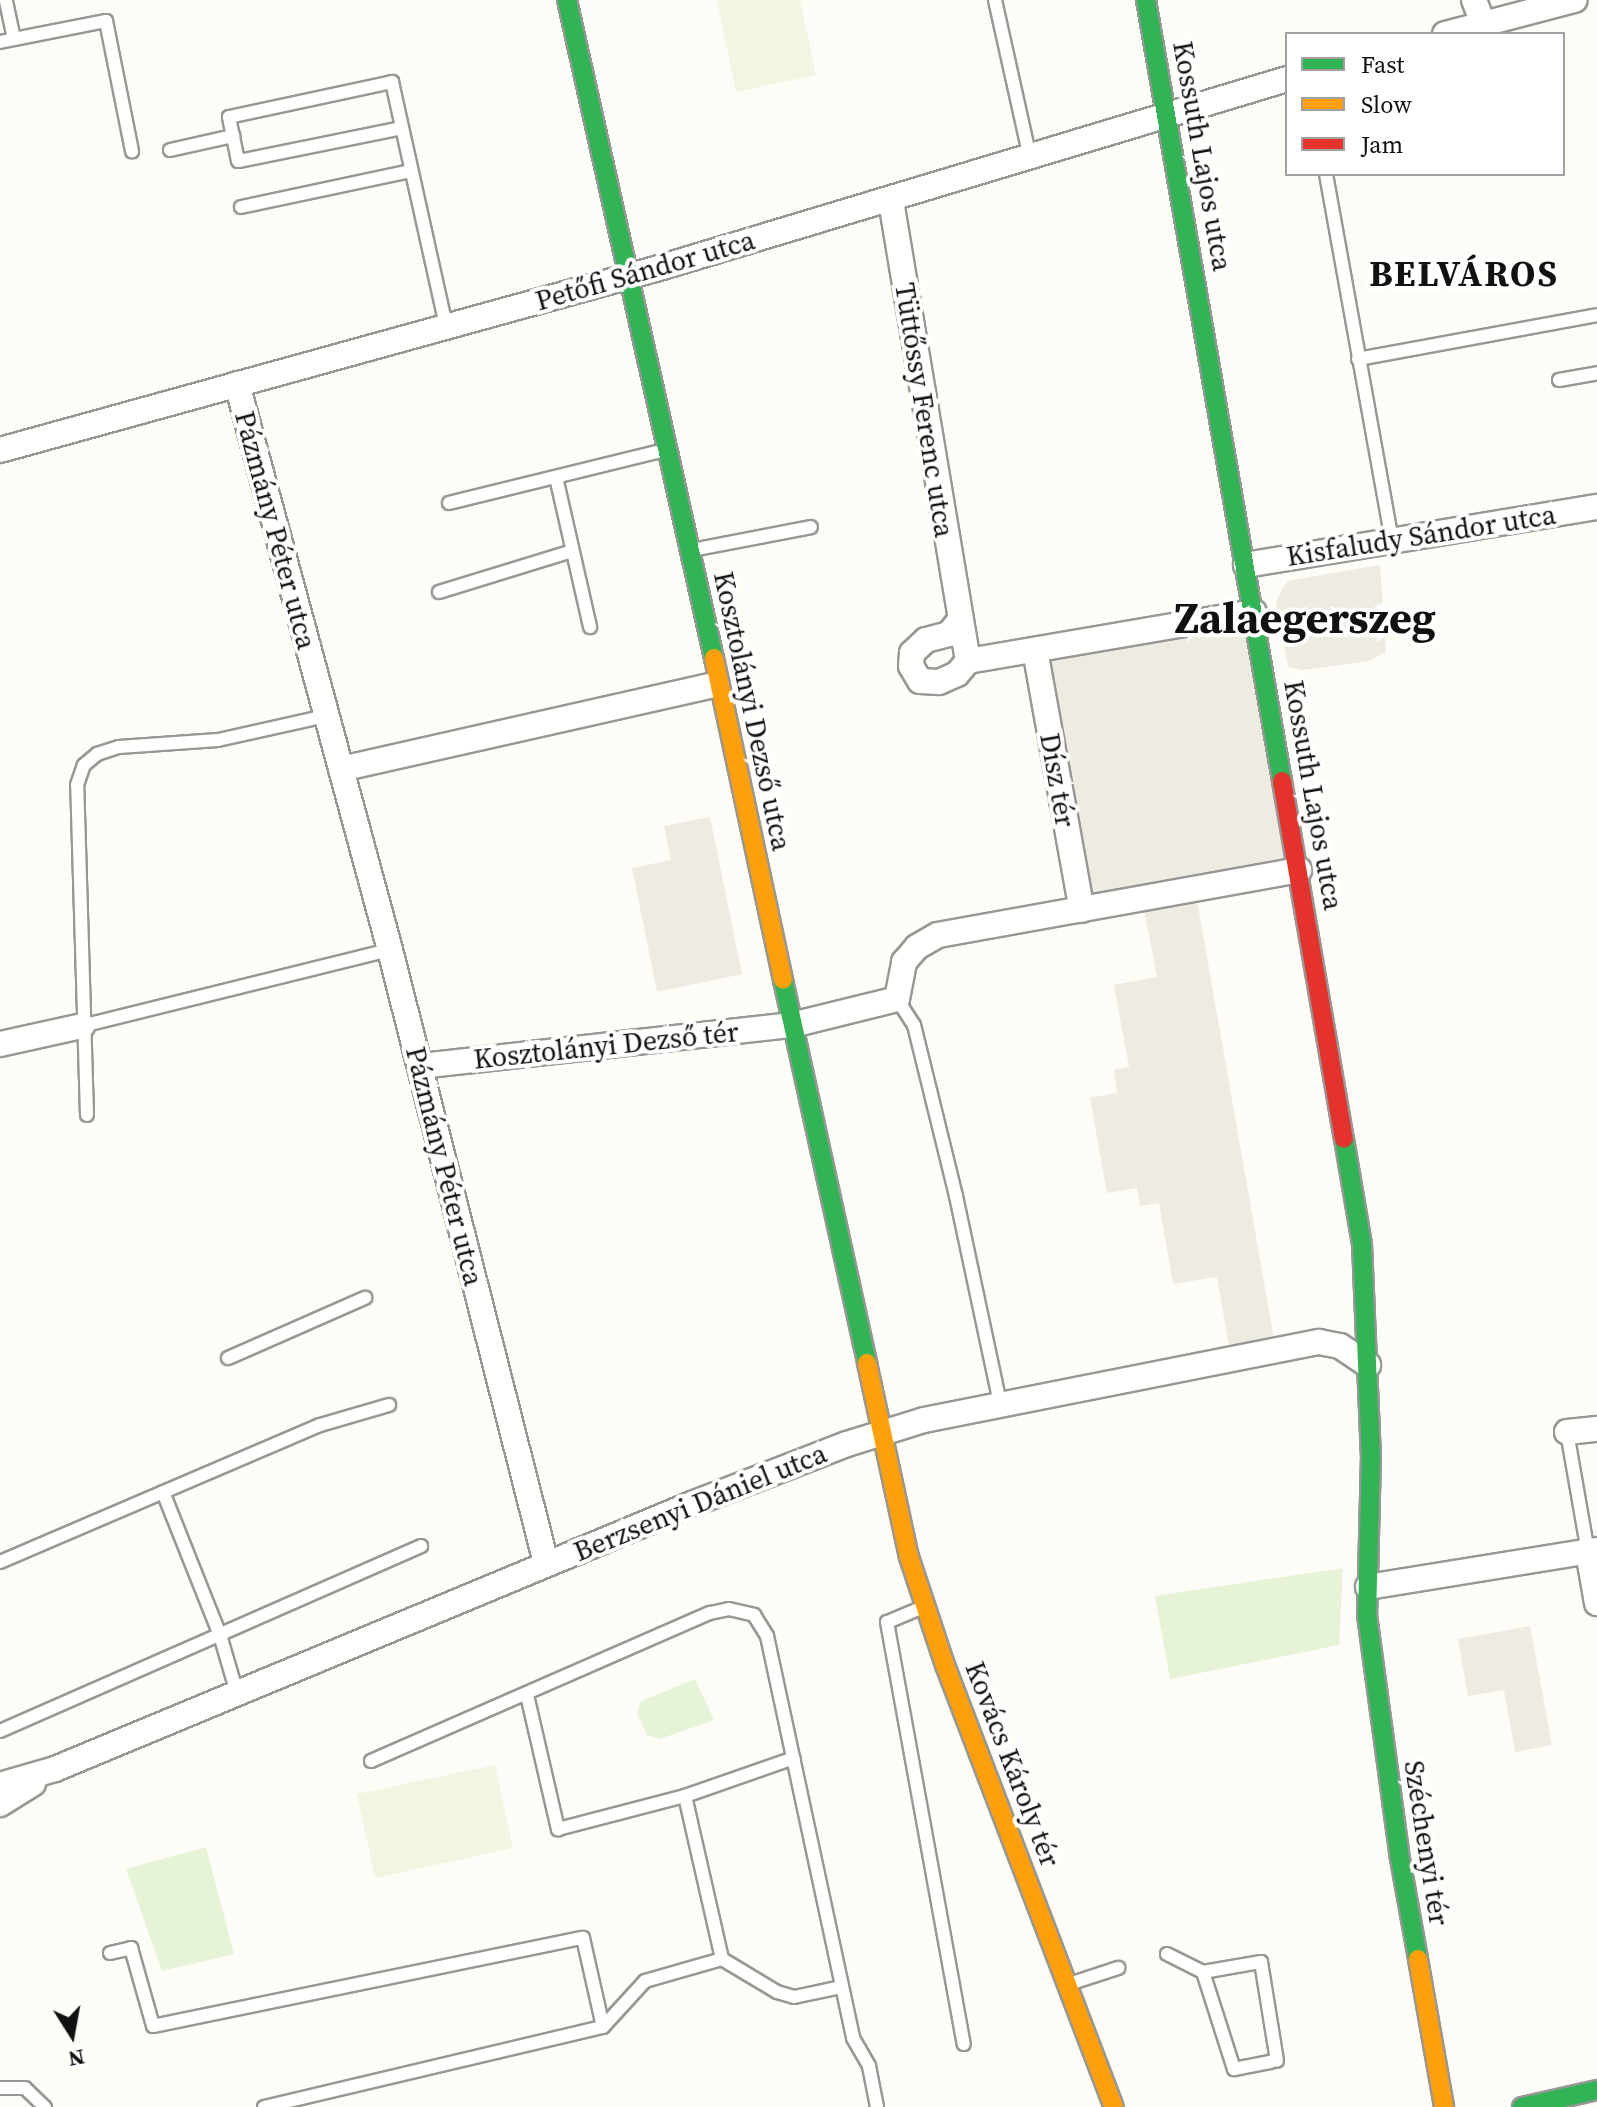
<!DOCTYPE html>
<meta charset="utf-8">
<style>
body{margin:0}
#map{position:relative;width:1597px;height:2107px;overflow:hidden;background:#fdfcf7;font-family:"Source Serif 4",serif}
div>[style]{position:absolute}
.green>*{inset:0;background:#e7f3d7}
.pitch>*{inset:0;background:#f0f6e1}
.plaza>*{inset:0;background:#edebe2}
.roads{filter:drop-shadow(2px 0 #979795) drop-shadow(-2px 0 #979795) drop-shadow(0 2px #979795) drop-shadow(0 -2px #979795)}
.lane>*{height:12px;margin:-6px;padding:0 6px;transform-origin:6px;border-radius:6px;background:#fffffe}
.street>*{height:24px;margin:-12px;padding:0 12px;transform-origin:12px;border-radius:12px;background:#fffffe}
.fast>*{height:18px;margin:-9px;padding:0 9px;transform-origin:9px;border-radius:9px;background:#30b455}
.slow>*{height:18px;margin:-9px;padding:0 9px;transform-origin:9px;border-radius:9px;background:#ff9f0a}
.jam>*{height:18px;margin:-9px;padding:0 9px;transform-origin:9px;border-radius:9px;background:#e5322d}
span{translate:-50% -50%;white-space:nowrap;text-align:center;line-height:1.15;-webkit-text-stroke:8px #fff;paint-order:stroke}
.street-label{font-size:28px;color:#111}
.district-label{font-size:36px;color:#111;font-weight:700;letter-spacing:2px}
.town-label{font-size:44px;color:#111;font-weight:700}
.legend{position:absolute;left:1285px;top:32px;width:280px;height:144px;box-sizing:border-box;background:#fff;border:2px solid #a0a0a0;margin:0;padding:10px 14px;list-style:none;font-size:24px;color:#111}
.legend li{display:flex;align-items:center;gap:16px;height:40px}
.legend b{width:40px;border:2px solid #a0a0a0}
.north{position:absolute;left:32px;top:1995px;width:80px;height:80px;-webkit-text-stroke:6px #fff;paint-order:stroke;rotate:169deg;font-size:22px;font-weight:700;line-height:32px;text-align:center;color:#111}
.north::after{content:'';display:block;margin:auto;width:28px;height:36px;background:#111;clip-path:polygon(50% 0,100% 100%,50% 72%,0 100%)}
</style>
<div id="map">
<div class="green">
<div style="clip-path:polygon(1343px 1568px,1339px 1645px,1170px 1679px,1155px 1596px)"></div>
<div style="clip-path:polygon(695px 1679px,714px 1720px,660px 1739px,647px 1735px,637px 1713px,641px 1701px)"></div>
<div style="clip-path:polygon(206px 1847px,234px 1954px,162px 1971px,126px 1869px)"></div>
</div>
<div class="pitch">
<div style="clip-path:polygon(717px 0,800px 0,816px 75px,736px 92px)"></div>
<div style="clip-path:polygon(495px 1765px,513px 1848px,375px 1878px,357px 1794px)"></div>
</div>
<div class="plaza">
<div style="clip-path:polygon(1380px 565px,1386px 652px,1369px 661px,1303px 670px,1288px 667px,1276px 601px,1287px 581px)"></div>
<div style="clip-path:polygon(1244px 613px,1287px 872px,1195px 889px,1274px 1339px,1229px 1347px,1217px 1277px,1173px 1284px,1159px 1203px,1140px 1206px,1137px 1188px,1107px 1193px,1090px 1098px,1117px 1093px,1114px 1070px,1129px 1067px,1114px 985px,1157px 977px,1142px 899px,1082px 910px,1035px 650px)"></div>
<div style="clip-path:polygon(710px 817px,742px 974px,657px 992px,632px 868px,671px 860px,664px 826px)"></div>
<div style="clip-path:polygon(1530px 1626px,1552px 1745px,1515px 1752px,1504px 1690px,1468px 1696px,1458px 1639px)"></div>
</div>
<div class="roads">
<div class="lane">
<div style="left:995px;top:0;width:162px;rotate:77.5deg"></div>
<div style="left:14px;top:39px;width:94px;rotate:-11.1deg"></div>
<div style="left:106px;top:21px;width:133px;rotate:78.7deg"></div>
<div style="left:0;top:42px;width:14px;rotate:-12deg"></div>
<div style="left:14px;top:39px;width:40px;rotate:-102deg"></div>
<div style="left:402px;top:128px;width:167px;rotate:168.6deg"></div>
<div style="left:238px;top:161px;width:45px;rotate:-101.6deg"></div>
<div style="left:229px;top:117px;width:167px;rotate:-12.1deg"></div>
<div style="left:392px;top:82px;width:250px;rotate:77.5deg"></div>
<div style="left:170px;top:150px;width:65px;rotate:-12.5deg"></div>
<div style="left:1326px;top:174px;width:372px;rotate:79.8deg"></div>
<div style="left:241px;top:207px;width:174px;rotate:-12deg"></div>
<div style="left:1358px;top:359px;width:243px;rotate:-10.4deg"></div>
<div style="left:1559px;top:380px;width:39px;rotate:-10deg"></div>
<div style="left:556px;top:477px;width:154px;rotate:77.2deg"></div>
<div style="left:449px;top:503px;width:222px;rotate:-13.8deg"></div>
<div style="left:692px;top:550px;width:121px;rotate:-10.9deg"></div>
<div style="left:439px;top:592px;width:139px;rotate:-17.1deg"></div>
<div style="left:897px;top:999px;width:31px;rotate:57deg"></div>
<div style="left:914px;top:1025px;width:176px;rotate:76.2deg"></div>
<div style="left:956px;top:1196px;width:212px;rotate:78deg"></div>
<div style="left:82px;top:1026px;width:317px;rotate:-13.9deg"></div>
<div style="left:87px;top:1115px;width:330px;rotate:-91.7deg"></div>
<div style="left:77px;top:785px;width:21px;rotate:-71deg"></div>
<div style="left:84px;top:765px;width:17px;rotate:-40deg"></div>
<div style="left:97px;top:754px;width:23px;rotate:-18deg"></div>
<div style="left:119px;top:747px;width:99px;rotate:-4deg"></div>
<div style="left:218px;top:740px;width:111px;rotate:-12.5deg"></div>
<div style="left:228px;top:1358px;width:150px;rotate:-23.7deg"></div>
<div style="left:1567px;top:1432px;width:122px;rotate:80.1deg"></div>
<div style="left:163px;top:1492px;width:154px;rotate:68.3deg"></div>
<div style="left:220px;top:1635px;width:60px;rotate:73.7deg"></div>
<div style="left:0;top:1562px;width:348px;rotate:-23.2deg"></div>
<div style="left:320px;top:1425px;width:72px;rotate:-16.2deg"></div>
<div style="left:923px;top:1607px;width:39px;rotate:157deg"></div>
<div style="left:887px;top:1622px;width:429px;rotate:79.7deg"></div>
<div style="left:527px;top:1695px;width:138px;rotate:77deg"></div>
<div style="left:558px;top:1829px;width:131px;rotate:-14.6deg"></div>
<div style="left:685px;top:1796px;width:115px;rotate:-19.2deg"></div>
<div style="left:0;top:1731px;width:460px;rotate:-23.7deg"></div>
<div style="left:371px;top:1761px;width:370px;rotate:-23.6deg"></div>
<div style="left:710px;top:1613px;width:19px;rotate:-12deg"></div>
<div style="left:729px;top:1609px;width:26px;rotate:13deg"></div>
<div style="left:754px;top:1615px;width:25px;rotate:58deg"></div>
<div style="left:767px;top:1636px;width:411px;rotate:77.9deg"></div>
<div style="left:853px;top:2038px;width:32px;rotate:60deg"></div>
<div style="left:869px;top:2066px;width:42px;rotate:79deg"></div>
<div style="left:685px;top:1796px;width:167px;rotate:77.2deg"></div>
<div style="left:110px;top:1953px;width:22px;rotate:-13deg"></div>
<div style="left:131px;top:1948px;width:81px;rotate:74.2deg"></div>
<div style="left:153px;top:2026px;width:439px;rotate:-11.6deg"></div>
<div style="left:583px;top:1938px;width:91px;rotate:77.3deg"></div>
<div style="left:1167px;top:1954px;width:40px;rotate:26.6deg"></div>
<div style="left:1203px;top:1972px;width:102px;rotate:72.3deg"></div>
<div style="left:1234px;top:2069px;width:38px;rotate:-11deg"></div>
<div style="left:1203px;top:1972px;width:59px;rotate:-9.8deg"></div>
<div style="left:1261px;top:1962px;width:100px;rotate:80.8deg"></div>
<div style="left:1069px;top:1984px;width:52px;rotate:-18.1deg"></div>
<div style="left:0;top:2088px;width:25px"></div>
<div style="left:25px;top:2088px;width:28px;rotate:44deg"></div>
<div style="left:264px;top:2107px;width:348px;rotate:-13.3deg"></div>
<div style="left:603px;top:2027px;width:62px;rotate:-47.6deg"></div>
<div style="left:645px;top:1981px;width:80px;rotate:-15.9deg"></div>
<div style="left:722px;top:1959px;width:64px;rotate:31deg"></div>
<div style="left:777px;top:1992px;width:18px;rotate:16deg"></div>
<div style="left:794px;top:1997px;width:49px;rotate:-11.8deg"></div>
</div>
<div class="street">
<div style="left:1474px;top:0;width:25px;rotate:69deg"></div>
<div style="left:1445px;top:34px;width:134px;rotate:-14.7deg"></div>
<div style="left:891px;top:201px;width:466px;rotate:80.5deg"></div>
<div style="left:968px;top:661px;width:17px;rotate:130deg"></div>
<div style="left:957px;top:674px;width:20px;rotate:156deg"></div>
<div style="left:939px;top:682px;width:19px;rotate:-177deg"></div>
<div style="left:920px;top:681px;width:17px;rotate:-121deg"></div>
<div style="left:911px;top:666px;width:13px;rotate:-86deg"></div>
<div style="left:912px;top:653px;width:19px;rotate:-43deg"></div>
<div style="left:926px;top:640px;width:24px;rotate:-15deg"></div>
<div style="left:949px;top:634px;width:18px;rotate:-52deg"></div>
<div style="left:237px;top:384px;width:586px;rotate:74.87deg"></div>
<div style="left:390px;top:950px;width:633px;rotate:75.72deg"></div>
<div style="left:0;top:450px;width:684px;rotate:-15.44deg"></div>
<div style="left:659px;top:268px;width:656px;rotate:-16.75deg"></div>
<div style="left:1246px;top:565px;width:356px;rotate:-9.4deg"></div>
<div style="left:1035px;top:650px;width:264px;rotate:79.8deg"></div>
<div style="left:968px;top:661px;width:290px;rotate:-9.7deg"></div>
<div style="left:341px;top:769px;width:385px;rotate:-12.7deg"></div>
<div style="left:0;top:1044px;width:84px;rotate:-12.4deg"></div>
<div style="left:420px;top:1066px;width:374px;rotate:-6.3deg"></div>
<div style="left:792px;top:1025px;width:108px;rotate:-13.9deg"></div>
<div style="left:897px;top:999px;width:38px;rotate:-79deg"></div>
<div style="left:904px;top:962px;width:20px;rotate:-49deg"></div>
<div style="left:917px;top:947px;width:24px;rotate:-30deg"></div>
<div style="left:938px;top:935px;width:367px;rotate:-10.2deg"></div>
<div style="left:1567px;top:1432px;width:30px;rotate:-6deg"></div>
<div style="left:1588px;top:1552px;width:52px;rotate:80deg"></div>
<div style="left:1368px;top:1587px;width:232px;rotate:-9.2deg"></div>
<div style="left:0;top:1785px;width:57px;rotate:-16.2deg"></div>
<div style="left:55px;top:1769px;width:690px;rotate:-22.59deg"></div>
<div style="left:692px;top:1504px;width:166px;rotate:-21.2deg"></div>
<div style="left:847px;top:1444px;width:81px;rotate:-17.3deg"></div>
<div style="left:924px;top:1420px;width:403px;rotate:-11.2deg"></div>
<div style="left:1319px;top:1342px;width:21px;rotate:11deg"></div>
<div style="left:1340px;top:1346px;width:34px;rotate:34deg"></div>
<div style="left:0;top:1804px;width:39px;rotate:-32deg"></div>
</div>
<div class="fast">
<div style="left:567px;top:0;width:674px;rotate:77.41deg"></div>
<div style="left:1146px;top:0;width:793px;rotate:80.12deg"></div>
<div style="left:783px;top:980px;width:392px;rotate:77.6deg"></div>
<div style="left:1344px;top:1139px;width:107px;rotate:80.3deg"></div>
<div style="left:1362px;top:1244px;width:211px;rotate:87.6deg"></div>
<div style="left:1371px;top:1455px;width:160px;rotate:91.4deg"></div>
<div style="left:1367px;top:1615px;width:240px;rotate:82.3deg"></div>
<div style="left:1399px;top:1853px;width:108px;rotate:79.8deg"></div>
<div style="left:1522px;top:2107px;width:77px;rotate:-12.8deg"></div>
</div>
<div class="slow">
<div style="left:714px;top:658px;width:329px;rotate:77.9deg"></div>
<div style="left:867px;top:1363px;width:198px;rotate:77.8deg"></div>
<div style="left:909px;top:1557px;width:114px;rotate:71.6deg"></div>
<div style="left:945px;top:1665px;width:473px;rotate:69.1deg"></div>
<div style="left:1418px;top:1959px;width:150px;rotate:80deg"></div>
</div>
<div class="jam">
<div style="left:1282px;top:781px;width:363px;rotate:80.2deg"></div>
</div>
</div>
<div class="street-label">
<span style="left:1203px;top:156px;rotate:80deg">Kossuth Lajos utca</span>
<span style="left:645px;top:270px;rotate:-16deg">Petőfi Sándor utca</span>
<span style="left:925px;top:410px;rotate:81deg">Tüttőssy Ferenc utca</span>
<span style="left:276px;top:530px;rotate:75deg">Pázmány Péter utca</span>
<span style="left:1421px;top:535px;rotate:-9deg">Kisfaludy Sándor utca</span>
<span style="left:753px;top:711px;rotate:78deg">Kosztolányi Dezső utca</span>
<span style="left:1058px;top:780px;rotate:80deg">Dísz tér</span>
<span style="left:1314px;top:795px;rotate:80deg">Kossuth Lajos utca</span>
<span style="left:606px;top:1045px;rotate:-6deg">Kosztolányi Dezső tér</span>
<span style="left:445px;top:1166px;rotate:76deg">Pázmány Péter utca</span>
<span style="left:700px;top:1502px;rotate:-22deg">Berzsenyi Dániel utca</span>
<span style="left:1013px;top:1764px;rotate:69deg">Kovács Károly tér</span>
<span style="left:1427px;top:1843px;rotate:81deg">Széchenyi tér</span>
</div>
<div class="district-label">
<span style="left:1464px;top:274px">BELVÁROS</span>
</div>
<div class="town-label">
<span style="left:1305px;top:618px">Zalaegerszeg</span>
</div>
<ul class="legend">
<li><b style="height:10px;background:#30b455"></b>Fast</li>
<li><b style="height:10px;background:#ff9f0a"></b>Slow</li>
<li><b style="height:10px;background:#e5322d"></b>Jam</li>
</ul>
<div class="north">N</div>
</div>
